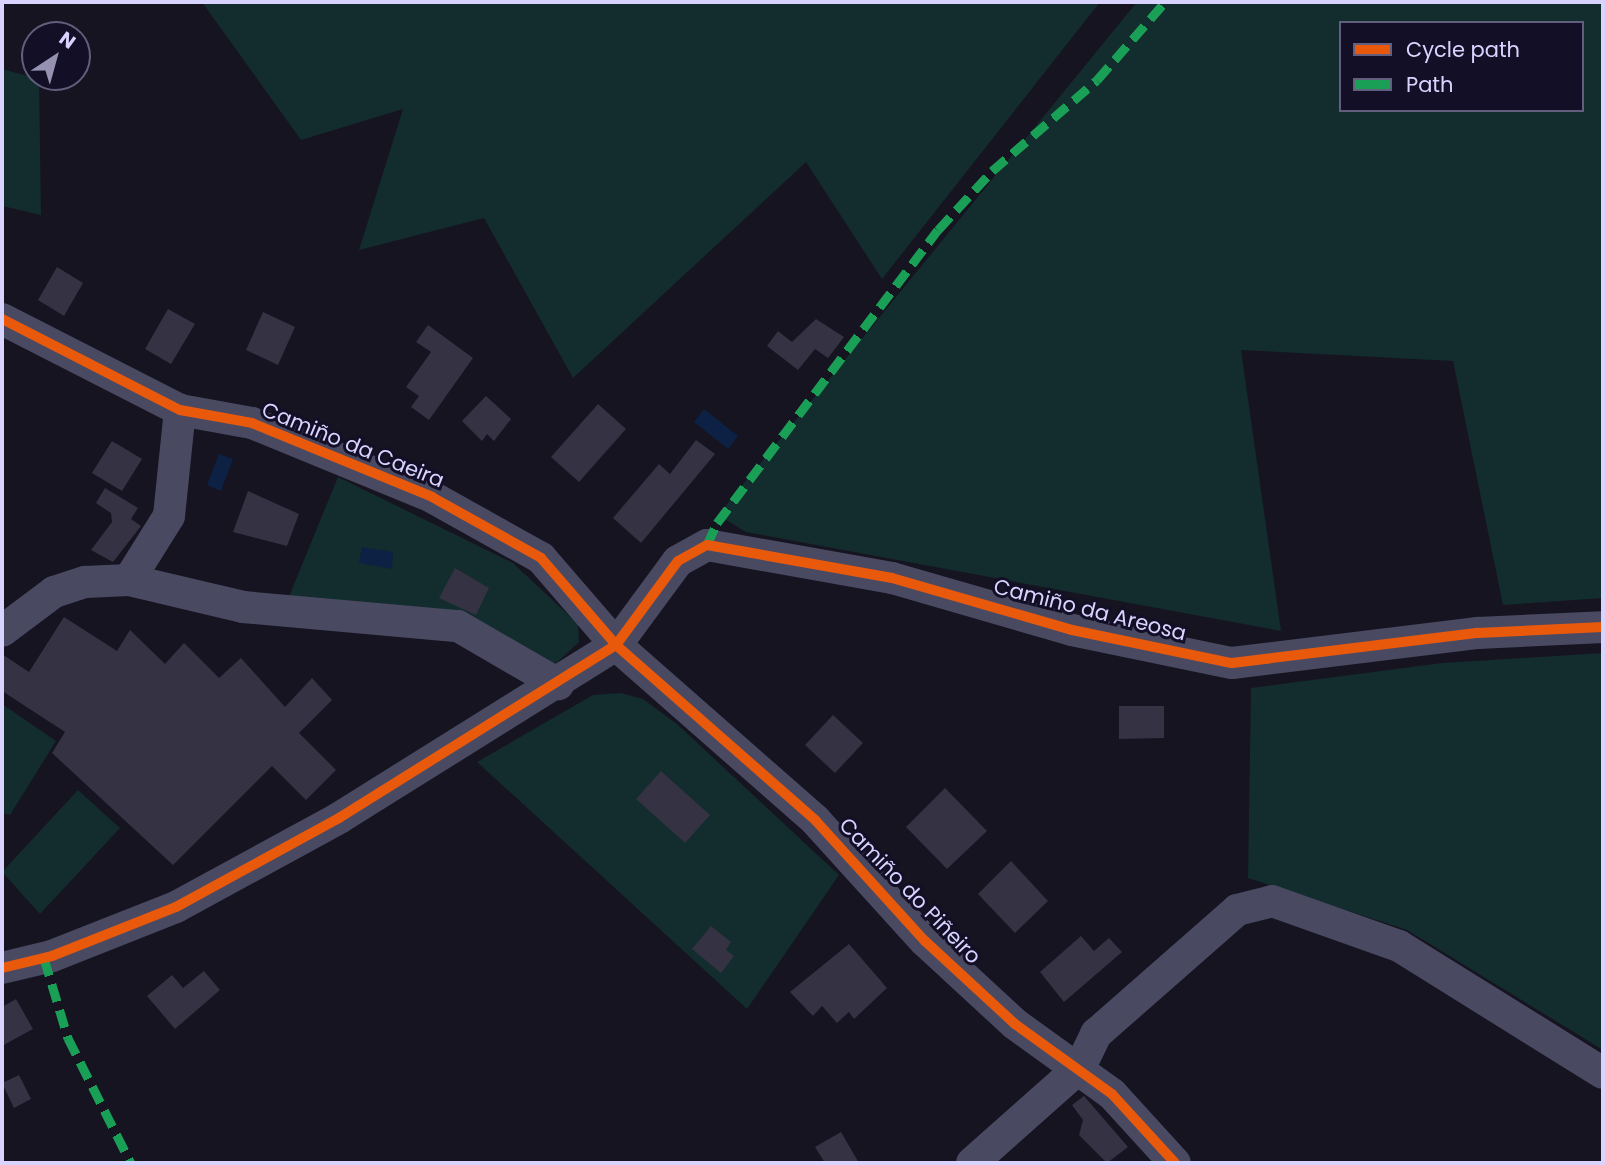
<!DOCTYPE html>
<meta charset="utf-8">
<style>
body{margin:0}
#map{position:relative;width:1605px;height:1165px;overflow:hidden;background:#161421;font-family:Poppins,sans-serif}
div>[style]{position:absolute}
.green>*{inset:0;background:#132c2d}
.water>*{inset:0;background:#0d2144}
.building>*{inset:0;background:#343243}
.minor>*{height:32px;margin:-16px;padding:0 16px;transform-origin:16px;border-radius:16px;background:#4a4962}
.quiet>*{height:9px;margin-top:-4.5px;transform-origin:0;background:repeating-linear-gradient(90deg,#1a9f57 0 18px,transparent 0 27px)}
.cycleway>*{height:10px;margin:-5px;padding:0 5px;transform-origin:5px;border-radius:5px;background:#e8590c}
span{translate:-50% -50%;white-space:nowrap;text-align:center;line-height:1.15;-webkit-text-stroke:6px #130f26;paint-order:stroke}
.street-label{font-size:21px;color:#d9d4ff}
.frame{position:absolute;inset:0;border:4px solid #d9d4ff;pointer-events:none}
.legend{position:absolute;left:1339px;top:21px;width:245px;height:91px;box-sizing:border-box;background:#130f26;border:2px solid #625e7d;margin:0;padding:9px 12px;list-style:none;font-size:21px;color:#d9d4ff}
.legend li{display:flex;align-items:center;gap:14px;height:35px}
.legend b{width:35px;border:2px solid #625e7d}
.north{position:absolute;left:21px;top:21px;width:70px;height:70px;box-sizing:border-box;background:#130f26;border:2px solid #625e7d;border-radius:50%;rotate:36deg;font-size:19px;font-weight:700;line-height:28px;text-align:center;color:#d9d4ff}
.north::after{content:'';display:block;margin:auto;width:24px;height:32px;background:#9591b1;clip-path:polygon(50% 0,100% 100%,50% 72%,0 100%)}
</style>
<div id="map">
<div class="green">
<div style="clip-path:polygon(202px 2px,1100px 2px,882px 279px,806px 162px,573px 378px,484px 218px,359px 250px,403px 109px,301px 140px)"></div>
<div style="clip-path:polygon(evenodd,1137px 2px,1603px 2px,1603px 598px,1503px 605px,1453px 361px,1241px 350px,1281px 631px,746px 532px,718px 515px,1137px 2px,1341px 23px,1582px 23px,1582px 110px,1341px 110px,1341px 23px)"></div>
<div style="clip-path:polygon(2px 69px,39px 79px,41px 215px,2px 206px)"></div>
<div style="clip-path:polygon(338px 477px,513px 563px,578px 624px,579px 642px,552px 667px,460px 619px,288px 599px)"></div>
<div style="clip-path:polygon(1603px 653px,1603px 1050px,1407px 930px,1248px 878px,1251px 688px,1442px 663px)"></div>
<div style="clip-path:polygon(621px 693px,643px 699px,677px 724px,839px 875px,747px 1009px,477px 762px,593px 695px)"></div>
<div style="clip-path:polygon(2px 704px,56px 741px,10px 815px,2px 813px)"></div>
<div style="clip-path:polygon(78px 790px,120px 828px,40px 914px,2px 872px)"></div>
</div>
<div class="water">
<div style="clip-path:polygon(704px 409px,738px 436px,728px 449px,694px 422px)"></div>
<div style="clip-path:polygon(219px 454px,233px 459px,221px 491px,207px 485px)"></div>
<div style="clip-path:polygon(362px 547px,393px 552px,392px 569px,359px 563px)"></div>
</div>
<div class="building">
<div style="clip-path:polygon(57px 267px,83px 283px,64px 316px,38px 300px)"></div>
<div style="clip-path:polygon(168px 309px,195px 324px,171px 364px,145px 349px)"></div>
<div style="clip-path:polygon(263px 312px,295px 327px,278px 365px,246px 350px)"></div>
<div style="clip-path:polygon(816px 319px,844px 337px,828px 358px,815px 349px,798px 370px,767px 346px,778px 331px,792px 342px)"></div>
<div style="clip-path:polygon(428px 325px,473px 358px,429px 420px,411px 407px,419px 396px,406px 387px,431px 352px,416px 342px)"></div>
<div style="clip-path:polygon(486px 396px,511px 419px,494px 441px,487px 434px,482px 441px,462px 421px)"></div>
<div style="clip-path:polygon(598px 404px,626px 429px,579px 482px,551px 457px)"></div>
<div style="clip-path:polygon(696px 440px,715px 454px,641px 543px,613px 518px,659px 464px,670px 474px)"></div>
<div style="clip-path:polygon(112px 441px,142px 459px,122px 491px,92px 473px)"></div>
<div style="clip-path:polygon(105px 488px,138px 508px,131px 519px,141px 526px,113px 562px,91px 550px,112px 522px,111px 513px,96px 503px)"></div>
<div style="clip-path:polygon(248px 491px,299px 514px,287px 546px,233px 532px)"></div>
<div style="clip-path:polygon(455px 568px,489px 588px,476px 615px,439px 598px)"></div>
<div style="clip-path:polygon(64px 617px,117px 651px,130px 630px,165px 664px,184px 643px,219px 678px,241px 658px,285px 707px,312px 678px,332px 700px,299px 733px,336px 770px,306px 800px,272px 766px,173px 865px,52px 753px,65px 732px,2px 691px,2px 654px,29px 672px)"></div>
<div style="clip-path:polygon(1119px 706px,1164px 706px,1164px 738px,1119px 739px)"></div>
<div style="clip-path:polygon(833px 715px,863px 743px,835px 773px,805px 745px)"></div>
<div style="clip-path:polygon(661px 771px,710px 815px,685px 843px,636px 799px)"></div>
<div style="clip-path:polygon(945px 788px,987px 831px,947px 869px,906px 827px)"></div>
<div style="clip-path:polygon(1011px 861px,1048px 901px,1015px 933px,978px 894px)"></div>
<div style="clip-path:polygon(711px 926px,731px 942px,726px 950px,734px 956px,721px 973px,692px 949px)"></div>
<div style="clip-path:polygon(1081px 936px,1094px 951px,1109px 938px,1122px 952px,1064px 1002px,1040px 972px)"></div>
<div style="clip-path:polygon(849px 944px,887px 988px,854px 1019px,849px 1012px,837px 1023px,822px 1006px,813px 1016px,790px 992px)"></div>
<div style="clip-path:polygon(204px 971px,220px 990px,175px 1029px,147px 996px,172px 975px,183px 988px)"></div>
<div style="clip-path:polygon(16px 999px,33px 1029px,2px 1046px,2px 1007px)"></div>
<div style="clip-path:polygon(19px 1075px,31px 1099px,14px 1108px,2px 1083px)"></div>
<div style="clip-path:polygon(1084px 1096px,1128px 1147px,1107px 1163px,1079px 1135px,1083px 1120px,1072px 1105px)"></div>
<div style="clip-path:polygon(841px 1132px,859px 1163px,825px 1163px,815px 1147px)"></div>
</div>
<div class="minor">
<div style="left:2px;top:319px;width:200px;rotate:27.1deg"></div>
<div style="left:180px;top:410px;width:73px;rotate:10.2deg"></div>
<div style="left:252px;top:423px;width:195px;rotate:22.3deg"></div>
<div style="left:432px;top:497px;width:125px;rotate:29.2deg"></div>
<div style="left:541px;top:558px;width:115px;rotate:49.2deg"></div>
<div style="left:616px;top:645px;width:266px;rotate:41.3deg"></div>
<div style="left:816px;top:821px;width:162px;rotate:47.8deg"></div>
<div style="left:925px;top:941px;width:122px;rotate:42.7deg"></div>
<div style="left:1015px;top:1024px;width:120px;rotate:35.8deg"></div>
<div style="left:1112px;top:1094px;width:93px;rotate:47.6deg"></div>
<div style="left:129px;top:580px;width:75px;rotate:-58deg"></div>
<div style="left:169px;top:516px;width:107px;rotate:-84.1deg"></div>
<div style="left:2px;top:631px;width:65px;rotate:-36.9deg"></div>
<div style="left:54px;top:592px;width:33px;rotate:-18deg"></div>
<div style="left:85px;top:582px;width:44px;rotate:-2.6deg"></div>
<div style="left:129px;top:580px;width:117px;rotate:13.3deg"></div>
<div style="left:243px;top:607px;width:216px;rotate:5.1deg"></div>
<div style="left:458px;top:626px;width:116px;rotate:30.1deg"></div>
<div style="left:2px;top:968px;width:51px;rotate:-13.5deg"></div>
<div style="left:52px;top:956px;width:133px;rotate:-21.6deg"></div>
<div style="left:176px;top:907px;width:186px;rotate:-28.6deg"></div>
<div style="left:339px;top:818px;width:327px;rotate:-32deg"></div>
<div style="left:616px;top:645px;width:104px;rotate:-53.6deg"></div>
<div style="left:678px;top:561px;width:33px;rotate:-29deg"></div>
<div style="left:707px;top:545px;width:188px;rotate:10.1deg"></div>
<div style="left:892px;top:578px;width:187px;rotate:16.1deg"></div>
<div style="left:1072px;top:630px;width:163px;rotate:11.7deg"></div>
<div style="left:1232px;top:663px;width:248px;rotate:-7deg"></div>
<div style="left:1478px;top:633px;width:125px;rotate:-2.7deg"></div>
<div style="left:972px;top:1163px;width:144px;rotate:-41.6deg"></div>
<div style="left:1080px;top:1067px;width:37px;rotate:-64deg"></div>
<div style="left:1096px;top:1034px;width:188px;rotate:-41.3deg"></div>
<div style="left:1237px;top:910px;width:36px;rotate:-14deg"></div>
<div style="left:1272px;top:901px;width:135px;rotate:19.5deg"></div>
<div style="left:1399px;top:946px;width:240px;rotate:31.9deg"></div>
</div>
<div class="quiet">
<div style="left:707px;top:545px;width:24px;rotate:-66deg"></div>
<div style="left:717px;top:523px;width:367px;rotate:-53deg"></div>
<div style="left:938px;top:230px;width:80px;rotate:-47.5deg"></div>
<div style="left:992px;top:171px;width:139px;rotate:-40.9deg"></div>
<div style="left:1097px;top:80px;width:103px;rotate:-48.9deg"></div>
<div style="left:44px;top:958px;width:84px;rotate:73.3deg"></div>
<div style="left:68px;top:1038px;width:140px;rotate:63.3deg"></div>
</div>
<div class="cycleway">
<div style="left:2px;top:319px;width:200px;rotate:27.1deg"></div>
<div style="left:180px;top:410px;width:73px;rotate:10.2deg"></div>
<div style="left:252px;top:423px;width:195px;rotate:22.3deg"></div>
<div style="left:432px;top:497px;width:125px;rotate:29.2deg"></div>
<div style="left:541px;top:558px;width:115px;rotate:49.2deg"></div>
<div style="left:616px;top:645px;width:266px;rotate:41.3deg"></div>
<div style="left:816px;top:821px;width:162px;rotate:47.8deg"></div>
<div style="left:925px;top:941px;width:122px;rotate:42.7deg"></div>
<div style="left:1015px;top:1024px;width:120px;rotate:35.8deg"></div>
<div style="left:1112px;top:1094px;width:93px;rotate:47.6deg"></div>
<div style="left:2px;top:968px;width:51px;rotate:-13.5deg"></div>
<div style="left:52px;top:956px;width:133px;rotate:-21.6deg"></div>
<div style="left:176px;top:907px;width:186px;rotate:-28.6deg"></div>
<div style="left:339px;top:818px;width:327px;rotate:-32deg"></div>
<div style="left:616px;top:645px;width:104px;rotate:-53.6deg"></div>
<div style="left:678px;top:561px;width:33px;rotate:-29deg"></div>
<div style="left:707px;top:545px;width:188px;rotate:10.1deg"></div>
<div style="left:892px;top:578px;width:187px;rotate:16.1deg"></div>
<div style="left:1072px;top:630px;width:163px;rotate:11.7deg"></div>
<div style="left:1232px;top:663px;width:248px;rotate:-7deg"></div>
<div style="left:1478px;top:633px;width:125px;rotate:-2.7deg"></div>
</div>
<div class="street-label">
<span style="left:353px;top:445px;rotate:22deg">Camiño da Caeira</span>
<span style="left:1090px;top:610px;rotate:14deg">Camiño da Areosa</span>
<span style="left:910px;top:891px;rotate:46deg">Camiño do Piñeiro</span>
</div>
<div class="frame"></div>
<ul class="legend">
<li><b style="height:9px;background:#e8590c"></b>Cycle path</li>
<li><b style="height:9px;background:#1a9f57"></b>Path</li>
</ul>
<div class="north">N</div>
</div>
